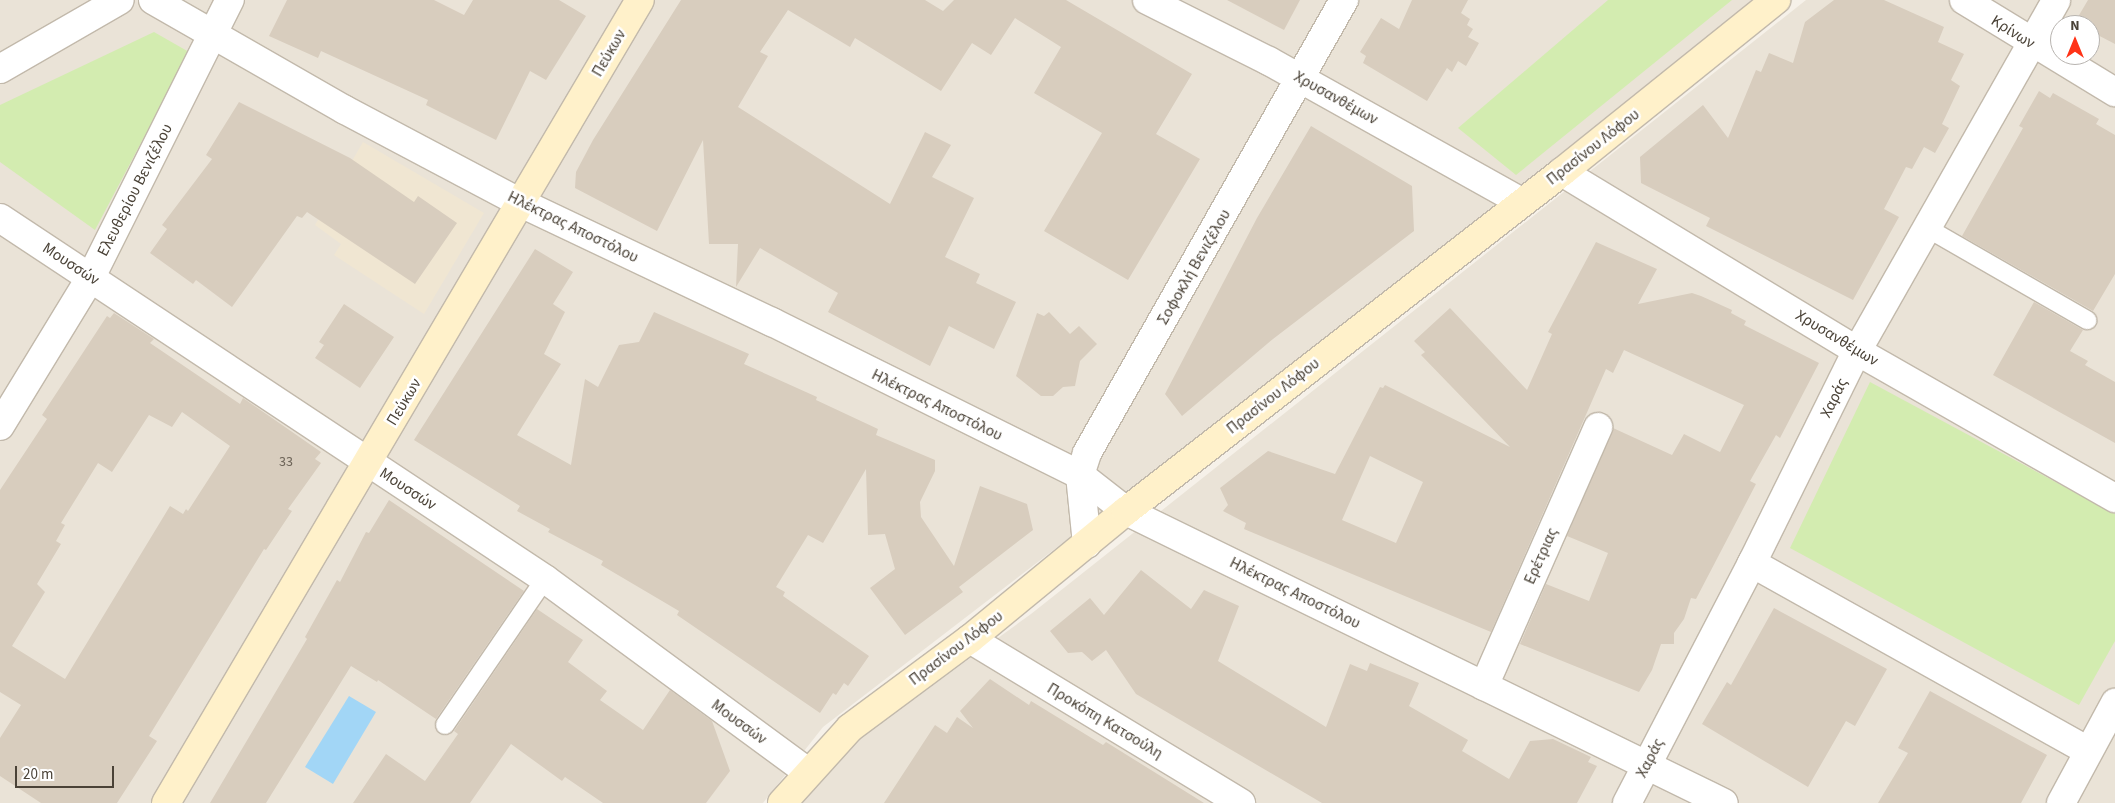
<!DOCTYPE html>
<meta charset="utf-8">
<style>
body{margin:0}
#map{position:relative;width:2115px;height:803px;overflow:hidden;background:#f6f1e9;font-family:"Source Sans 3",sans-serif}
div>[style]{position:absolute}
.residential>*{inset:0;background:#eae3d7}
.education>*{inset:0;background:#f0e6d2}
.green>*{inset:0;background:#d3ecb0}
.water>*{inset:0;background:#a2d6f6}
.building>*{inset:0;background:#d8cdbe}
.roads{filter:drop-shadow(1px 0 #c2b9ab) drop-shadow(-1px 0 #c2b9ab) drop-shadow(0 1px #c2b9ab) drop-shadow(0 -1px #c2b9ab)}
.lane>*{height:18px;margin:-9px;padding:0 9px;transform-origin:9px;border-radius:9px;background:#fff}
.street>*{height:28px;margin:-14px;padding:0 14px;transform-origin:14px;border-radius:14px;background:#fff}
.secondary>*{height:28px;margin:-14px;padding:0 14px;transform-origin:14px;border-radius:14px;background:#fff1ca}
span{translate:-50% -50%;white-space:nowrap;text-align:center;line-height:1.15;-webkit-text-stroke:5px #fff;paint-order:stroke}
.number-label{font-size:14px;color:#6e6559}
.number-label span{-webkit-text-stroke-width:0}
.street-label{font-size:16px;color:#4a4237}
.north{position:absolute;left:2050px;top:15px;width:50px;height:50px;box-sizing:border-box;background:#fff;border:1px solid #b7b3af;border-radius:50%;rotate:0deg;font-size:14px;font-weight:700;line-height:20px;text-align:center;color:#4a4237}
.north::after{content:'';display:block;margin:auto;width:18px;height:22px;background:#ff3317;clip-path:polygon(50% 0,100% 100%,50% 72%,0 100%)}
.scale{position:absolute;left:15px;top:766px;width:99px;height:22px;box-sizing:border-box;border:2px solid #4a4237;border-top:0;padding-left:6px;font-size:15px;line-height:18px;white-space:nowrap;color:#4a4237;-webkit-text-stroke:4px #fff;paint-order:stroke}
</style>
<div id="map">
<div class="residential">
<div style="clip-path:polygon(0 0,1770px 0,823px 727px,763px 803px,0 803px)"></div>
<div style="clip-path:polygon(evenodd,1806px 0,2115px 0,2115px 803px,799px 803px,839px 753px,1031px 614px,1806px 0,2060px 25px,2090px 25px,2090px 55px,2060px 55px,2060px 25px)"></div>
</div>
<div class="education">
<div style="clip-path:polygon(363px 142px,484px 213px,424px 314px,334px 255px,341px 244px,315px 225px)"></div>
</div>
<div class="green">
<div style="clip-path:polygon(1608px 0,1732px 0,1516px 175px,1458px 128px)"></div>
<div style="clip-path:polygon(154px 32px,189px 52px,95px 230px,0 162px,0 105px)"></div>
<div style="clip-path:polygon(1870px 382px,2115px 514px,2115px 641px,2079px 705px,1790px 548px)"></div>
</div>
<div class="water">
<div style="clip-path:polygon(349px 696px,376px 712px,333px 784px,305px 767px)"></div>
</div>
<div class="building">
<div style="clip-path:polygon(287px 0,434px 0,464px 15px,473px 0,559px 0,586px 16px,546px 80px,530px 71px,496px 140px,426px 105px,428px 100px,321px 51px,318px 58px,269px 36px)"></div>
<div style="clip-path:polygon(681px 0,925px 0,943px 11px,954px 0,1066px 0,1192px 74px,1156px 134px,1200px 159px,1128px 280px,1044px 231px,1102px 133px,1034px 93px,1061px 47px,1015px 18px,991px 55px,972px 43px,941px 91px,855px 38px,850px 47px,788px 10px,760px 52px,768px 56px,738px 107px,890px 204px,925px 132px,951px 145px,932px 177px,974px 198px,945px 257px,980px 274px,976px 283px,1016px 302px,994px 349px,949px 326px,930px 366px,828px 312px,838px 293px,760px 248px,736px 287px,738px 244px,709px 244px,703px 140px,657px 231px,575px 188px,576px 172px,593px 140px)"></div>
<div style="clip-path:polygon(1227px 0,1300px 0,1284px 30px)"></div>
<div style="clip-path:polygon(1412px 0,1468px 0,1461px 13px,1470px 19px,1467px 25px,1473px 29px,1468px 37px,1479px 43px,1466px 66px,1458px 61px,1452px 72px,1447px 68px,1427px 101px,1363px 63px,1366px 56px,1360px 52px,1381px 18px,1399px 29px)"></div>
<div style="clip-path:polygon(1834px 0,1884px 0,1944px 27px,1938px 42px,1964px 54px,1951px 80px,1960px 86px,1942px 124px,1949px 128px,1935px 153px,1924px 147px,1912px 169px,1906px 167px,1884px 209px,1899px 217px,1853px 300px,1706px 226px,1710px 218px,1641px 183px,1640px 157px,1703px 105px,1728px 138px,1756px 70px,1761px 72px,1769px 53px,1793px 63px,1805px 22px)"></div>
<div style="clip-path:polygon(2088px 0,2115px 0,2115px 44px,2090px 31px,2090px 25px,2075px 22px)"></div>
<div style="clip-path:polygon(2039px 91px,2050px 98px,2053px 93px,2099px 119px,2096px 124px,2115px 135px,2115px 274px,2093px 311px,1962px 236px,2023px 128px,2019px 126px)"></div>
<div style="clip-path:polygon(239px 102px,350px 158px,414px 202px,418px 196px,457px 223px,415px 284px,307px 212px,302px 218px,297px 216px,232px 307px,196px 280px,193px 284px,150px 253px,167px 229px,162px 225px,212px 159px,206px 155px)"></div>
<div style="clip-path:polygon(1311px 126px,1412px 186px,1414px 231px,1273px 339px,1182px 416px,1165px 394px,1257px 218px)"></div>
<div style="clip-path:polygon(evenodd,1596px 242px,1657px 269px,1638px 304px,1692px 293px,1701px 296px,1732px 310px,1731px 313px,1746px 321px,1744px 325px,1819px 363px,1780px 438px,1776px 435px,1750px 481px,1756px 484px,1696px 599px,1691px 598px,1684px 619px,1674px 633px,1674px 644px,1661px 644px,1652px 670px,1639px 692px,1520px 644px,1546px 584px,1589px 601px,1608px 553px,1567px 536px,1613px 428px,1672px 455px,1684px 434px,1720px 452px,1744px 405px,1624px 350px,1613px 373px,1606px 369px,1491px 632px,1244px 529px,1246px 523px,1223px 511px,1228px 505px,1220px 488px,1268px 451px,1335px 474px,1380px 387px,1383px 388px,1385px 385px,1510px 447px,1421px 355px,1425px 352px,1414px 341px,1450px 308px,1527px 390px,1552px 334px,1548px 332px,1596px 242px,1370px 456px,1423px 482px,1396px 543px,1342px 520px,1370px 456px)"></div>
<div style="clip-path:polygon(535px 249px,573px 272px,553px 304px,565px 312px,544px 354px,561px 364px,517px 435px,571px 465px,585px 379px,598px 387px,619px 345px,639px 342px,654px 312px,749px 354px,744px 364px,817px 397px,816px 400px,878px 429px,876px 435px,935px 460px,935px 471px,920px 502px,921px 517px,954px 566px,980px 486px,1027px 504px,1033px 530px,959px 587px,963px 592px,905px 635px,870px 588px,895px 569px,885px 534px,868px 535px,866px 469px,823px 543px,808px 535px,776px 587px,785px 592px,783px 596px,869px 656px,848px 686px,844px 683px,836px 695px,833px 693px,820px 713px,677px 615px,679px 611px,601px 565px,603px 561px,548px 532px,550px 529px,517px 511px,520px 506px,414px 440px)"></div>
<div style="clip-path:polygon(2034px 302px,2083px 330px,2070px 351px,2088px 361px,2085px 365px,2115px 382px,2115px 443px,1993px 375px)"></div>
<div style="clip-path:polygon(344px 304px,394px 337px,360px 388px,315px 358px,324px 345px,319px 342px)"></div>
<div style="clip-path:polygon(1049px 312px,1070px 334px,1079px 326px,1097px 344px,1080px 361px,1075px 386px,1063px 387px,1053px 396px,1041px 396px,1016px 376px,1037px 313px,1044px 316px)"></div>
<div style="clip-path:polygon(evenodd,114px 313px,154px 339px,150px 343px,240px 404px,243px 398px,321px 452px,315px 459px,321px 463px,288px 509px,292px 511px,266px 550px,264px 549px,149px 736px,157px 741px,117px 803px,41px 803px,0 776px,0 738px,21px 705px,0 692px,0 490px,47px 419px,42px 415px,107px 316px,110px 318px,114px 313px,182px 412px,230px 446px,188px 511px,186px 509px,183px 514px,170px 506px,65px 679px,12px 646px,45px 592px,37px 584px,61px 544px,56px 541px,65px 525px,61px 523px,98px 463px,112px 472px,149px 415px,172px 427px,182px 412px)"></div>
<div style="clip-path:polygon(389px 500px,524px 591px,436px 719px,378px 680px,377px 682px,351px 666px,266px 803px,210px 803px,307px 639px,305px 637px,337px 580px,340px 582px,366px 532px,369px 533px)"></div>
<div style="clip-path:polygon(1141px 570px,1191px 609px,1204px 590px,1239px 606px,1218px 661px,1326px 727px,1350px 664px,1367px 671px,1370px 663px,1419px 683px,1409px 706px,1468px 740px,1462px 751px,1509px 779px,1530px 741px,1553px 739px,1591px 757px,1588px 762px,1597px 766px,1577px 803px,1322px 803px,1136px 694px,1106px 650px,1092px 661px,1082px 652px,1068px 653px,1050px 631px,1090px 598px,1104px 615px)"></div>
<div style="clip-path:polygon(1774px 608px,1887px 669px,1855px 726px,1846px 721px,1808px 787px,1702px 724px,1727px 682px,1731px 685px)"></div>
<div style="clip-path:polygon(537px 609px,583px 640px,568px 662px,607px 691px,600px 700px,643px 730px,670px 690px,712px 721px,730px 771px,706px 803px,603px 803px,565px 777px,562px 781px,511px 744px,470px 803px,353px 803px,386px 754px,425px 781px,458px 734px,454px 731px)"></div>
<div style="clip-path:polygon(990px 679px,1029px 705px,1031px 701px,1103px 745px,1106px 742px,1204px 803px,884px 803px,935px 725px,947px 733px,957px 717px,973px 728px,960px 711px)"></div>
<div style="clip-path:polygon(1930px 691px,2047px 755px,2021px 803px,1878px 803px,1908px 753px,1898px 748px)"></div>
</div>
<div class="roads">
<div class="lane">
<div style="left:1927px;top:228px;width:185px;rotate:29.9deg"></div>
<div style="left:445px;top:725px;width:177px;rotate:-55.6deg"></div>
</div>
<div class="street">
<div style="left:153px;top:0;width:221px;rotate:29.8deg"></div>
<div style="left:345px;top:110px;width:199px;rotate:27.9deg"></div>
<div style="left:521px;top:203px;width:278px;rotate:25.4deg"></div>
<div style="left:772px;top:322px;width:344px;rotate:26.4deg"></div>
<div style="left:1080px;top:475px;width:58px;rotate:38deg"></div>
<div style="left:1126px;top:511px;width:665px;rotate:26.03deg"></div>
<div style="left:1147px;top:0;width:136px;rotate:26.6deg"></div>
<div style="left:1269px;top:61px;width:289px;rotate:29.2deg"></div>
<div style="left:1964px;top:0;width:177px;rotate:31.4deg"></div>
<div style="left:0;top:69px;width:138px;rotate:-29.9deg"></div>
<div style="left:1562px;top:172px;width:345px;rotate:31.2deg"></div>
<div style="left:1857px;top:351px;width:297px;rotate:29.7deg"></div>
<div style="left:0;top:218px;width:654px;rotate:33.52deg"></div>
<div style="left:545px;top:579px;width:326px;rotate:36.3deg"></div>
<div style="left:0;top:426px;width:175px;rotate:-58.6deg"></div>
<div style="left:91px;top:277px;width:310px;rotate:-63.4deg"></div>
<div style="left:1087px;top:544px;width:69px;rotate:-95.8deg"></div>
<div style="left:1080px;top:475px;width:23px;rotate:-72deg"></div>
<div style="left:1087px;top:453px;width:521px;rotate:-60.43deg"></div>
<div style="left:1752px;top:563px;width:385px;rotate:29.2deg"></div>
<div style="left:970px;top:639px;width:317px;rotate:31.2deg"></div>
<div style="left:1484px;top:686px;width:283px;rotate:-66.2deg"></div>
<div style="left:1627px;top:803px;width:271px;rotate:-62.5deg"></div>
<div style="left:1752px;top:563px;width:237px;rotate:-63.7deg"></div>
<div style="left:1857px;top:351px;width:403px;rotate:-60.4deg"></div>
<div style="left:2061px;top:803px;width:114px;rotate:-61.6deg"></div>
</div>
<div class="secondary">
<div style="left:166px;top:803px;width:932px;rotate:-59.45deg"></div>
<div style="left:782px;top:803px;width:101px;rotate:-47.8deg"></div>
<div style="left:850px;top:728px;width:149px;rotate:-36.6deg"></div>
<div style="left:970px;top:639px;width:202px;rotate:-39.4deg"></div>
<div style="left:1126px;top:511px;width:552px;rotate:-37.87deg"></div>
<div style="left:1562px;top:172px;width:275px;rotate:-38.8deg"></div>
</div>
</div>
<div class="number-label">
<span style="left:286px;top:462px">33</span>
</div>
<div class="street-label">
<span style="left:2013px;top:32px;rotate:32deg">Κρίνων</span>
<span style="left:609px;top:53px;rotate:-60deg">Πεύκων</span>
<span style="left:1336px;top:98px;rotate:29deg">Χρυσανθέμων</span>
<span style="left:1593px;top:147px;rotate:-38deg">Πρασίνου Λόφου</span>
<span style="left:135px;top:190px;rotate:-63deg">Ελευθερίου Βενιζέλου</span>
<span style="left:573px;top:227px;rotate:26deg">Ηλέκτρας Αποστόλου</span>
<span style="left:71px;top:264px;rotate:33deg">Μουσσών</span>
<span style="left:1194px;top:267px;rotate:-60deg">Σοφοκλή Βενιζέλου</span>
<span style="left:1837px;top:338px;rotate:31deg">Χρυσανθέμων</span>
<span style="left:1273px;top:396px;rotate:-38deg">Πρασίνου Λόφου</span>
<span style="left:1834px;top:398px;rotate:-64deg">Χαράς</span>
<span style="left:404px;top:402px;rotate:-59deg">Πεύκων</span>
<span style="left:937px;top:405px;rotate:26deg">Ηλέκτρας Αποστόλου</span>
<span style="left:408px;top:489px;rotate:33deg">Μουσσών</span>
<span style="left:1541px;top:556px;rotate:-66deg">Ερέτριας</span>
<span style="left:1295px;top:593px;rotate:26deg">Ηλέκτρας Αποστόλου</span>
<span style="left:956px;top:648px;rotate:-37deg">Πρασίνου Λόφου</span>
<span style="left:1105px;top:721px;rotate:31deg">Προκόπη Κατσούλη</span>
<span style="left:739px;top:722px;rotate:36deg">Μουσσών</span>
<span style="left:1650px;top:758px;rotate:-63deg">Χαράς</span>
</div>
<div class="north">N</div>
<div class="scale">20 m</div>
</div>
